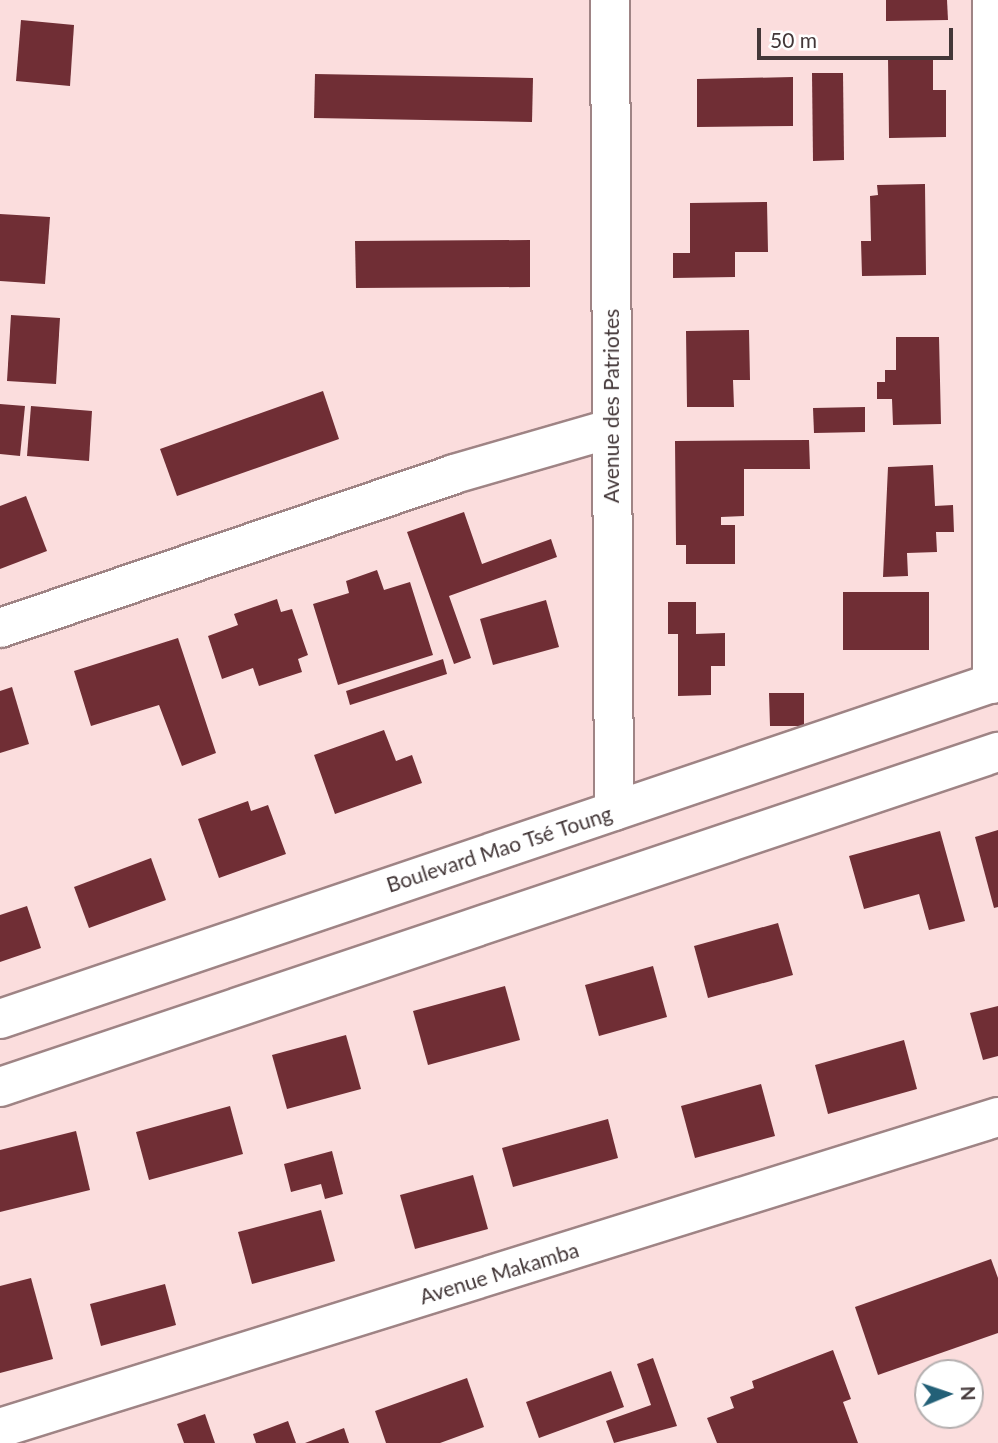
<!DOCTYPE html>
<meta charset="utf-8">
<style>
body{margin:0}
#map{position:relative;width:998px;height:1443px;overflow:hidden;background:#fbdddd;font-family:Lato,sans-serif}
div>[style]{position:absolute}
.building>*{inset:0;background:#702e35}
.roads{filter:drop-shadow(2px 0 #9f8485) drop-shadow(-2px 0 #9f8485) drop-shadow(0 2px #9f8485) drop-shadow(0 -2px #9f8485)}
.minor>*{height:38px;margin:-19px;padding:0 19px;transform-origin:19px;border-radius:19px;background:#fff}
span{translate:-50% -50%;white-space:nowrap;text-align:center;line-height:1.15;-webkit-text-stroke:7px #fff;paint-order:stroke}
.street-label{font-size:21px;color:#433738}
.north{position:absolute;left:914px;top:1359px;width:70px;height:70px;box-sizing:border-box;background:#fff;border:2px solid #b4afaf;border-radius:50%;rotate:88deg;font-size:19px;font-weight:700;line-height:28px;text-align:center;color:#433738}
.north::after{content:'';display:block;margin:auto;width:24px;height:32px;background:#236077;clip-path:polygon(50% 0,100% 100%,50% 72%,0 100%)}
.scale{position:absolute;left:757px;top:28px;width:196px;height:32px;box-sizing:border-box;border:4px solid #433738;border-top:0;padding-left:9px;font-size:21px;line-height:24px;white-space:nowrap;color:#433738;-webkit-text-stroke:5px #fff;paint-order:stroke}
</style>
<div id="map">
<div class="building">
<div style="clip-path:polygon(886px 0,947px 0,948px 20px,886px 21px)"></div>
<div style="clip-path:polygon(21px 20px,74px 25px,70px 86px,16px 81px)"></div>
<div style="clip-path:polygon(933px 57px,933px 90px,946px 90px,946px 137px,889px 138px,888px 58px)"></div>
<div style="clip-path:polygon(812px 73px,843px 73px,844px 160px,813px 161px)"></div>
<div style="clip-path:polygon(315px 74px,533px 78px,532px 122px,314px 118px)"></div>
<div style="clip-path:polygon(793px 77px,793px 126px,697px 127px,697px 79px)"></div>
<div style="clip-path:polygon(925px 184px,926px 275px,862px 276px,861px 241px,871px 241px,870px 196px,878px 195px,877px 185px)"></div>
<div style="clip-path:polygon(767px 202px,768px 252px,735px 252px,735px 277px,673px 278px,673px 253px,690px 253px,690px 203px)"></div>
<div style="clip-path:polygon(0 214px,50px 217px,45px 284px,0 281px)"></div>
<div style="clip-path:polygon(530px 240px,530px 287px,356px 288px,355px 241px)"></div>
<div style="clip-path:polygon(11px 315px,60px 318px,56px 384px,7px 381px)"></div>
<div style="clip-path:polygon(749px 330px,750px 380px,733px 380px,734px 407px,687px 407px,686px 331px)"></div>
<div style="clip-path:polygon(896px 337px,939px 337px,941px 424px,893px 425px,892px 399px,877px 399px,877px 382px,885px 382px,885px 370px,896px 370px)"></div>
<div style="clip-path:polygon(323px 391px,339px 439px,177px 496px,160px 449px)"></div>
<div style="clip-path:polygon(0 404px,25px 406px,20px 456px,0 454px)"></div>
<div style="clip-path:polygon(31px 406px,92px 411px,89px 461px,27px 456px)"></div>
<div style="clip-path:polygon(865px 407px,865px 432px,814px 433px,813px 408px)"></div>
<div style="clip-path:polygon(809px 440px,810px 469px,744px 469px,744px 516px,721px 517px,721px 525px,735px 525px,735px 564px,686px 564px,686px 545px,676px 545px,675px 441px)"></div>
<div style="clip-path:polygon(933px 465px,935px 506px,953px 505px,954px 532px,936px 532px,937px 552px,907px 553px,908px 576px,883px 577px,888px 467px)"></div>
<div style="clip-path:polygon(26px 496px,47px 551px,0 569px,0 506px)"></div>
<div style="clip-path:polygon(464px 512px,482px 564px,551px 539px,557px 557px,449px 596px,471px 658px,454px 664px,407px 532px)"></div>
<div style="clip-path:polygon(377px 570px,384px 590px,410px 582px,433px 655px,338px 685px,313px 604px,349px 593px,346px 581px)"></div>
<div style="clip-path:polygon(843px 592px,929px 592px,929px 650px,843px 650px)"></div>
<div style="clip-path:polygon(277px 599px,281px 612px,292px 609px,308px 655px,298px 659px,302px 672px,259px 686px,253px 668px,222px 679px,208px 636px,238px 625px,234px 614px)"></div>
<div style="clip-path:polygon(546px 600px,559px 647px,493px 665px,480px 619px)"></div>
<div style="clip-path:polygon(668px 602px,696px 602px,696px 634px,725px 633px,725px 666px,711px 666px,711px 695px,678px 696px,678px 634px,668px 634px)"></div>
<div style="clip-path:polygon(178px 638px,216px 753px,182px 766px,159px 705px,91px 726px,74px 671px)"></div>
<div style="clip-path:polygon(443px 659px,447px 674px,350px 705px,346px 691px)"></div>
<div style="clip-path:polygon(12px 687px,29px 744px,0 753px,0 691px)"></div>
<div style="clip-path:polygon(769px 693px,804px 693px,804px 726px,770px 726px)"></div>
<div style="clip-path:polygon(384px 730px,396px 761px,412px 755px,422px 783px,335px 814px,314px 755px)"></div>
<div style="clip-path:polygon(248px 801px,251px 811px,268px 805px,286px 854px,219px 878px,198px 819px)"></div>
<div style="clip-path:polygon(998px 830px,998px 907px,994px 908px,975px 837px)"></div>
<div style="clip-path:polygon(940px 831px,965px 921px,929px 930px,919px 894px,864px 909px,849px 856px)"></div>
<div style="clip-path:polygon(151px 858px,166px 900px,89px 928px,74px 887px)"></div>
<div style="clip-path:polygon(27px 906px,41px 948px,0 962px,0 915px)"></div>
<div style="clip-path:polygon(778px 923px,793px 975px,708px 998px,694px 946px)"></div>
<div style="clip-path:polygon(653px 966px,667px 1017px,599px 1036px,585px 985px)"></div>
<div style="clip-path:polygon(505px 986px,520px 1040px,428px 1065px,413px 1011px)"></div>
<div style="clip-path:polygon(998px 1006px,998px 1056px,983px 1060px,970px 1013px)"></div>
<div style="clip-path:polygon(346px 1035px,361px 1089px,287px 1109px,272px 1055px)"></div>
<div style="clip-path:polygon(904px 1040px,917px 1089px,828px 1114px,815px 1065px)"></div>
<div style="clip-path:polygon(761px 1084px,775px 1136px,695px 1158px,681px 1106px)"></div>
<div style="clip-path:polygon(230px 1106px,243px 1154px,149px 1180px,136px 1132px)"></div>
<div style="clip-path:polygon(608px 1119px,618px 1158px,513px 1187px,502px 1148px)"></div>
<div style="clip-path:polygon(76px 1131px,90px 1190px,0 1212px,0 1150px)"></div>
<div style="clip-path:polygon(332px 1151px,343px 1194px,325px 1199px,321px 1184px,291px 1192px,284px 1164px)"></div>
<div style="clip-path:polygon(473px 1175px,488px 1229px,415px 1249px,400px 1195px)"></div>
<div style="clip-path:polygon(321px 1210px,335px 1261px,252px 1284px,238px 1232px)"></div>
<div style="clip-path:polygon(991px 1259px,998px 1278px,998px 1333px,878px 1375px,855px 1307px)"></div>
<div style="clip-path:polygon(31px 1278px,53px 1359px,0 1373px,0 1286px)"></div>
<div style="clip-path:polygon(165px 1284px,176px 1325px,101px 1346px,90px 1304px)"></div>
<div style="clip-path:polygon(833px 1350px,851px 1399px,843px 1402px,858px 1443px,717px 1443px,707px 1418px,734px 1408px,730px 1397px,754px 1388px,752px 1381px)"></div>
<div style="clip-path:polygon(653px 1358px,677px 1426px,614px 1443px,606px 1421px,651px 1405px,637px 1364px)"></div>
<div style="clip-path:polygon(611px 1371px,624px 1407px,539px 1438px,526px 1402px)"></div>
<div style="clip-path:polygon(467px 1378px,484px 1427px,440px 1443px,386px 1443px,375px 1411px)"></div>
<div style="clip-path:polygon(205px 1414px,215px 1443px,184px 1443px,177px 1424px)"></div>
<div style="clip-path:polygon(288px 1421px,296px 1443px,256px 1443px,253px 1434px)"></div>
<div style="clip-path:polygon(344px 1428px,349px 1443px,305px 1443px)"></div>
</div>
<div class="roads">
<div class="minor">
<div style="left:610px;top:0;width:811px;rotate:89.72deg"></div>
<div style="left:0;top:628px;width:479px;rotate:-18.7deg"></div>
<div style="left:454px;top:474px;width:162px;rotate:-16.1deg"></div>
<div style="left:992px;top:684px;width:684px;rotate:-90deg"></div>
<div style="left:0;top:1019px;width:1054px;rotate:-18.71deg"></div>
<div style="left:0;top:1087px;width:1053px;rotate:-18.56deg"></div>
<div style="left:0;top:1428px;width:1045px;rotate:-17.31deg"></div>
</div>
</div>
<div class="street-label">
<span style="left:611px;top:406px;rotate:-90deg">Avenue des Patriotes</span>
<span style="left:499px;top:849px;rotate:-18deg">Boulevard Mao Tsé Toung</span>
<span style="left:499px;top:1273px;rotate:-17deg">Avenue Makamba</span>
</div>
<div class="north">N</div>
<div class="scale">50 m</div>
</div>
